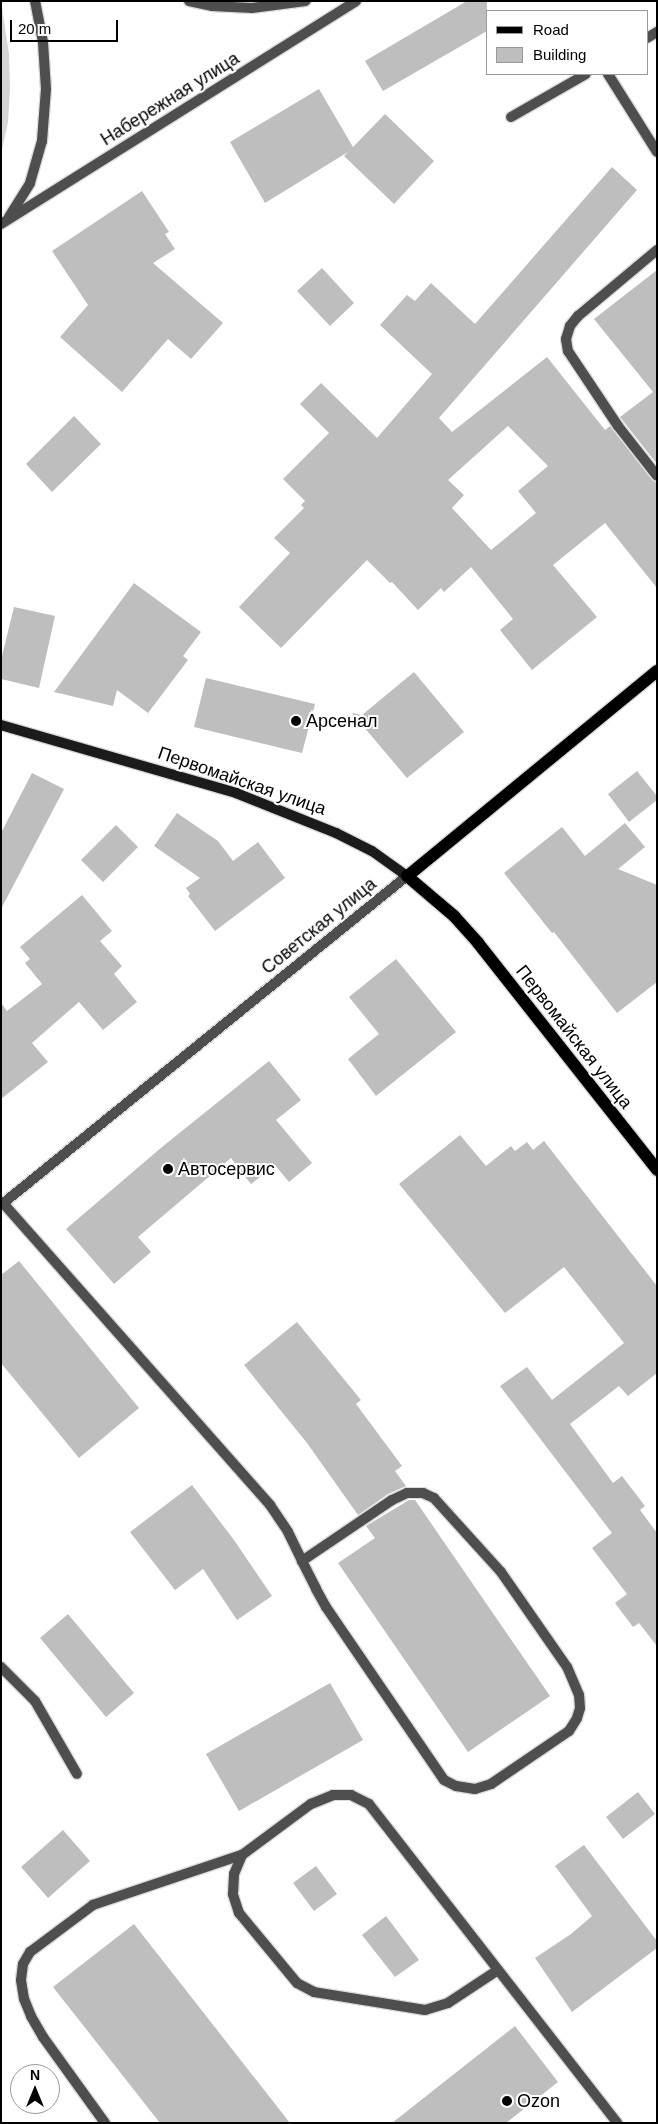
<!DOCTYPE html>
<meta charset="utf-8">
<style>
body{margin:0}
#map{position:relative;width:658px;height:2124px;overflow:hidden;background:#fff;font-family:Helvetica,sans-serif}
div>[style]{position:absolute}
.green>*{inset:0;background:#d5d5d5}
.building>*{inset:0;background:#bebebe}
.roads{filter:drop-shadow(1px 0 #dbdbdb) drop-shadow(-1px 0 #dbdbdb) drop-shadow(0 1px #dbdbdb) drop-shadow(0 -1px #dbdbdb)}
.lane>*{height:10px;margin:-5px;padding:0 5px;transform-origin:5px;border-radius:5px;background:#4e4e4e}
.street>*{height:10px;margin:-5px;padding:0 5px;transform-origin:5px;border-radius:5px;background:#4e4e4e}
.secondary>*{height:10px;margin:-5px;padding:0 5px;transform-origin:5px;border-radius:5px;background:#1b1b1b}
.primary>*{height:12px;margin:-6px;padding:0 6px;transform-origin:6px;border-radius:6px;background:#000}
.dots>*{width:14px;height:14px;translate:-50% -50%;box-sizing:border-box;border:2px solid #fff;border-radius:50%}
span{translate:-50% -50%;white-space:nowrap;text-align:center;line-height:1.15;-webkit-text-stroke:4px #fff;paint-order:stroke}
.street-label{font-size:18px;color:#000}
.poi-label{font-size:18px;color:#000}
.left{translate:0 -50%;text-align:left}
.frame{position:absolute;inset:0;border:2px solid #000;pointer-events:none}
.legend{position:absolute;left:486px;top:10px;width:162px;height:65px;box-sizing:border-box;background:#fff;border:1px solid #999;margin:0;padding:6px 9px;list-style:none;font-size:15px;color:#000}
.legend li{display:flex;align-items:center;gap:10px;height:25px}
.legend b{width:25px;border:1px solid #999}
.north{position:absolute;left:10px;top:2064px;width:50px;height:50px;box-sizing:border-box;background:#fff;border:1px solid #999;border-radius:50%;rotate:0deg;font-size:14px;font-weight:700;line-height:20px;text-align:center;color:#000}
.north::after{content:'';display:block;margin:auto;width:18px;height:22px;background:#000;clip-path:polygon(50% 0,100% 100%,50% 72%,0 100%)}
.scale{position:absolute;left:10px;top:20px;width:108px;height:22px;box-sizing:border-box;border:2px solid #000;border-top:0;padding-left:6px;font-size:15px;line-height:18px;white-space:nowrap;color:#000;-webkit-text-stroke:4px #fff;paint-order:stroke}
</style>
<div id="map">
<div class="green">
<div style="clip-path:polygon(1px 1px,9px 54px,10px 89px,8px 122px,1px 154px)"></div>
</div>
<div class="building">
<div style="clip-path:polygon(467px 1px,487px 1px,487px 31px,383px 91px,365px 61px)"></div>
<div style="clip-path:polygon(319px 89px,353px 147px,385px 114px,434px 161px,394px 204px,344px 156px,348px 152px,265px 203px,230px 142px)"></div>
<div style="clip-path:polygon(evenodd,612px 167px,637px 190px,439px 418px,452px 432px,547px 357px,605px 430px,610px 426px,652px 480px,657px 483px,657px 588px,605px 523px,553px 565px,597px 617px,532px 670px,500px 630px,513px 619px,471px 567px,444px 592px,441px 588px,418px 610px,392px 582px,390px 583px,367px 560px,281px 648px,239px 607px,290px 553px,274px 538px,304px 508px,301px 505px,305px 501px,283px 479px,329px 433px,300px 404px,321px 383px,377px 438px,432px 374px,380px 325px,407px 295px,415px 301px,431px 283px,475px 324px,612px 167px,508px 426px,548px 466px,518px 491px,536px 513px,491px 550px,452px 508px,464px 495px,448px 480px,508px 426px)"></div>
<div style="clip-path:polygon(142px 191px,169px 232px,165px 234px,175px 249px,153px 263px,223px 323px,191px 359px,168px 339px,122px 392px,60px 337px,88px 305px,52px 251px)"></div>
<div style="clip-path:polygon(322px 268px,354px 303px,330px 326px,297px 291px)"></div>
<div style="clip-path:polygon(657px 270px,657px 464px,620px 417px,653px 392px,594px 319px)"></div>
<div style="clip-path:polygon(74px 416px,101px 444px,52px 492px,26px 464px)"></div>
<div style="clip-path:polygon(134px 583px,201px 632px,183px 656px,188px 660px,148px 713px,117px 690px,113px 706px,54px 692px)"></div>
<div style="clip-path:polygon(14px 607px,55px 616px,39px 688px,1px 679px,1px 660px)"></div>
<div style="clip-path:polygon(414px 672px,464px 732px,407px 778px,352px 713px,362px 715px)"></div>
<div style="clip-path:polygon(206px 678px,315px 704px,302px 753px,194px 727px)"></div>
<div style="clip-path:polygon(637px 771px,657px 796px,657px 800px,629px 822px,608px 794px)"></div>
<div style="clip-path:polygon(32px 773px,64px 789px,1px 909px,1px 833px)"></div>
<div style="clip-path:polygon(177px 813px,218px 841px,233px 861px,258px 842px,285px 878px,215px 931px,188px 896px,190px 894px,186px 888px,200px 878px,154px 846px)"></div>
<div style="clip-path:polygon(625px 823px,645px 847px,618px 869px,657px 885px,657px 982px,617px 1013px,554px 932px,552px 933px,504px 873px,562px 827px,585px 856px)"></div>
<div style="clip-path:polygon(116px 825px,138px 847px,103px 882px,81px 860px)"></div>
<div style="clip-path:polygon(82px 895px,112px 931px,100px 941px,122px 966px,114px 974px,137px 1002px,103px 1030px,79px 1002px,32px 1043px,48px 1062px,1px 1099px,1px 1003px,7px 1011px,42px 984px,25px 963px,30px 959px,20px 947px)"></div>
<div style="clip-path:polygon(396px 959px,456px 1032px,376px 1096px,348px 1059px,379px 1034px,349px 997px)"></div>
<div style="clip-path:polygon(269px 1061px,301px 1100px,276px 1120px,312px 1163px,289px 1182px,275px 1165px,251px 1184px,231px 1158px,138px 1237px,151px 1252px,114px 1284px,66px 1229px,162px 1147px)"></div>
<div style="clip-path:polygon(460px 1135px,486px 1166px,511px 1146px,515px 1151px,527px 1142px,533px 1150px,544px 1141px,657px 1286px,657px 1373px,628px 1396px,619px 1386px,570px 1424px,613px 1483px,622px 1476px,645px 1506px,640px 1510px,657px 1533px,657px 1646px,639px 1623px,633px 1627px,615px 1603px,627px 1594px,592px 1548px,612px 1533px,500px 1386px,527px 1367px,552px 1400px,624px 1343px,564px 1267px,505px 1313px,399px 1184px)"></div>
<div style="clip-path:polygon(19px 1261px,139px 1408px,79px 1458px,1px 1363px,1px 1275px)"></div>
<div style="clip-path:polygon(297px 1322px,361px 1400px,356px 1404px,402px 1466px,395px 1471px,406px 1486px,388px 1494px,358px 1515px,307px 1443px,244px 1365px)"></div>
<div style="clip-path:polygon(192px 1485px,234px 1540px,272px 1596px,237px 1620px,203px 1569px,175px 1590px,130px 1532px)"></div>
<div style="clip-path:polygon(409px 1500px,415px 1500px,550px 1696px,468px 1752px,338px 1563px,375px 1538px,366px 1526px)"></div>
<div style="clip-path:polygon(68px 1614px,134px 1693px,106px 1717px,40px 1638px)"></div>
<div style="clip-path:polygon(330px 1683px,363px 1740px,239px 1811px,206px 1754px)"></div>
<div style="clip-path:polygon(638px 1792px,655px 1814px,623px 1839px,606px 1817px)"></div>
<div style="clip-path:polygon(63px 1830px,90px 1861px,48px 1898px,21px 1867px)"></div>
<div style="clip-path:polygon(584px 1845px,657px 1941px,657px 1948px,572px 2012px,535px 1958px,571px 1934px,592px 1916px,555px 1866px)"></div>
<div style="clip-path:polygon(316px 1866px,337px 1894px,314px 1911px,293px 1883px)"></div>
<div style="clip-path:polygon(386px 1916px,419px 1960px,395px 1977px,362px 1935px)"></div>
<div style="clip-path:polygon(134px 1924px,290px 2123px,160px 2123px,53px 1987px)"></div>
<div style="clip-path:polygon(515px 2026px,558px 2082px,506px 2123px,392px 2123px)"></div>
</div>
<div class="roads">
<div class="lane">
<div style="left:647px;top:38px;width:12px;rotate:-31deg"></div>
<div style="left:608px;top:74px;width:92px;rotate:57.9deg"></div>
<div style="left:511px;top:117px;width:86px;rotate:-29.8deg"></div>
<div style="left:657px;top:250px;width:103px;rotate:140.1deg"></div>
<div style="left:578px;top:316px;width:13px;rotate:129deg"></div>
<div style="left:570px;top:326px;width:14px;rotate:107deg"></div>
<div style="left:566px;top:339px;width:12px;rotate:81deg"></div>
<div style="left:568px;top:351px;width:90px;rotate:56.3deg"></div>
<div style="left:618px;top:426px;width:63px;rotate:52deg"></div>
<div style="left:3px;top:1203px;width:403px;rotate:48.5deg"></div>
<div style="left:270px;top:1505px;width:32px;rotate:56deg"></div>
<div style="left:288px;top:1532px;width:32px;rotate:64deg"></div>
<div style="left:302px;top:1561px;width:31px;rotate:63deg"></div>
<div style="left:316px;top:1589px;width:21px;rotate:61deg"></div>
<div style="left:326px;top:1607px;width:209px;rotate:55.7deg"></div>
<div style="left:444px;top:1780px;width:13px;rotate:27deg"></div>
<div style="left:456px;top:1786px;width:19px;rotate:9deg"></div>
<div style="left:475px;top:1789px;width:17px;rotate:-17deg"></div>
<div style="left:491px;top:1784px;width:94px;rotate:-34.2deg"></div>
<div style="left:569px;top:1731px;width:15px;rotate:-58deg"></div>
<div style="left:577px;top:1718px;width:10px;rotate:-73deg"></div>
<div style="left:580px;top:1708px;width:13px;rotate:-94deg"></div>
<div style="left:579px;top:1695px;width:30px;rotate:-113deg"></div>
<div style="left:567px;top:1667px;width:116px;rotate:-124.8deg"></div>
<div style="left:501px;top:1572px;width:100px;rotate:-132.2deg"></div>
<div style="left:434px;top:1498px;width:12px;rotate:-156deg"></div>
<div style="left:423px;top:1493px;width:16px;rotate:180deg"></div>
<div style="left:407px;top:1493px;width:17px;rotate:155deg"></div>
<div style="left:392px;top:1500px;width:109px;rotate:145.9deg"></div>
<div style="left:1px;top:1667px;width:48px;rotate:45deg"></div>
<div style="left:35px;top:1701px;width:84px;rotate:60.1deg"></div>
<div style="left:498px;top:1970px;width:60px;rotate:146.6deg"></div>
<div style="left:448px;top:2003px;width:24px;rotate:163deg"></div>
<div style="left:425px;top:2010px;width:112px;rotate:-170.8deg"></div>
<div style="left:314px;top:1992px;width:19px;rotate:-152deg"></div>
<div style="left:297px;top:1983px;width:91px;rotate:-129.6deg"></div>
<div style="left:239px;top:1913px;width:20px;rotate:-108deg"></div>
<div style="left:233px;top:1894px;width:20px;rotate:-87deg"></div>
<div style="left:234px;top:1874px;width:21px;rotate:-67deg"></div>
<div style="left:242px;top:1855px;width:86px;rotate:-36.5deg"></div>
<div style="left:311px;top:1804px;width:24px;rotate:-22deg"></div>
<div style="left:333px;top:1795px;width:18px"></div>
<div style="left:351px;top:1795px;width:20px;rotate:27deg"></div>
<div style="left:369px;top:1804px;width:404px;rotate:52.1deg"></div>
<div style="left:105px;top:2123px;width:106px;rotate:-125.8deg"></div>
<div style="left:43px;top:2037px;width:24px;rotate:-120deg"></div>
<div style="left:31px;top:2016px;width:18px;rotate:-112deg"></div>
<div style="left:24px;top:1999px;width:19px;rotate:-99deg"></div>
<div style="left:21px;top:1980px;width:16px;rotate:-83deg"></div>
<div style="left:23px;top:1964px;width:14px;rotate:-60deg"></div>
<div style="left:30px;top:1952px;width:79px;rotate:-36.7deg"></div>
<div style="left:93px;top:1905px;width:157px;rotate:-18.6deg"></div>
</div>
<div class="street">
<div style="left:189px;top:1px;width:24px;rotate:12deg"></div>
<div style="left:212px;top:6px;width:40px;rotate:2.9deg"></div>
<div style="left:252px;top:8px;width:54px;rotate:-7.4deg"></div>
<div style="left:9px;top:217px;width:40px;rotate:-58deg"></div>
<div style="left:30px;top:183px;width:44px;rotate:-74.1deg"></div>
<div style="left:42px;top:141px;width:52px;rotate:-85.6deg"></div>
<div style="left:46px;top:89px;width:47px;rotate:-93.7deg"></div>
<div style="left:43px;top:42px;width:42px;rotate:-101deg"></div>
<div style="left:1px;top:224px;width:419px;rotate:-32.1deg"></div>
<div style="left:1px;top:1205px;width:523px;rotate:-39.02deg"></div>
</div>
<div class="secondary">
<div style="left:1px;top:725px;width:245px;rotate:16.1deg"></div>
<div style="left:236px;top:793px;width:108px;rotate:21.8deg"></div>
<div style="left:336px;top:833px;width:40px;rotate:26.6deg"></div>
<div style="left:372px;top:851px;width:43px;rotate:35.5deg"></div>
</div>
<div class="primary">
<div style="left:657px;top:671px;width:323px;rotate:140.6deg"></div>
<div style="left:407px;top:876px;width:62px;rotate:40.4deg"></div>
<div style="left:454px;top:916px;width:36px;rotate:48deg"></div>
<div style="left:478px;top:943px;width:289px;rotate:51.7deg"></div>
</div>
</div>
<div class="dots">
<div style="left:296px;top:721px;background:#000"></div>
<div style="left:168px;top:1169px;background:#000"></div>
<div style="left:507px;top:2101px;background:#000"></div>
</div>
<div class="street-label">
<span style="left:170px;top:99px;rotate:-32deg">Набережная улица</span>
<span style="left:242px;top:781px;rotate:19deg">Первомайская улица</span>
<span style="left:319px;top:926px;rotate:-39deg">Советская улица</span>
<span style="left:574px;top:1037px;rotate:52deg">Первомайская улица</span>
</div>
<div class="poi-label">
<span class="left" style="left:306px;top:721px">Арсенал</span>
<span class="left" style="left:178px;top:1169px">Автосервис</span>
<span class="left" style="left:517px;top:2101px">Ozon</span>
</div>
<div class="frame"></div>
<ul class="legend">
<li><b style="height:6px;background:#000"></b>Road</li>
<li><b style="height:14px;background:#bebebe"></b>Building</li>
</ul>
<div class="north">N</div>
<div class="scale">20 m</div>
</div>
